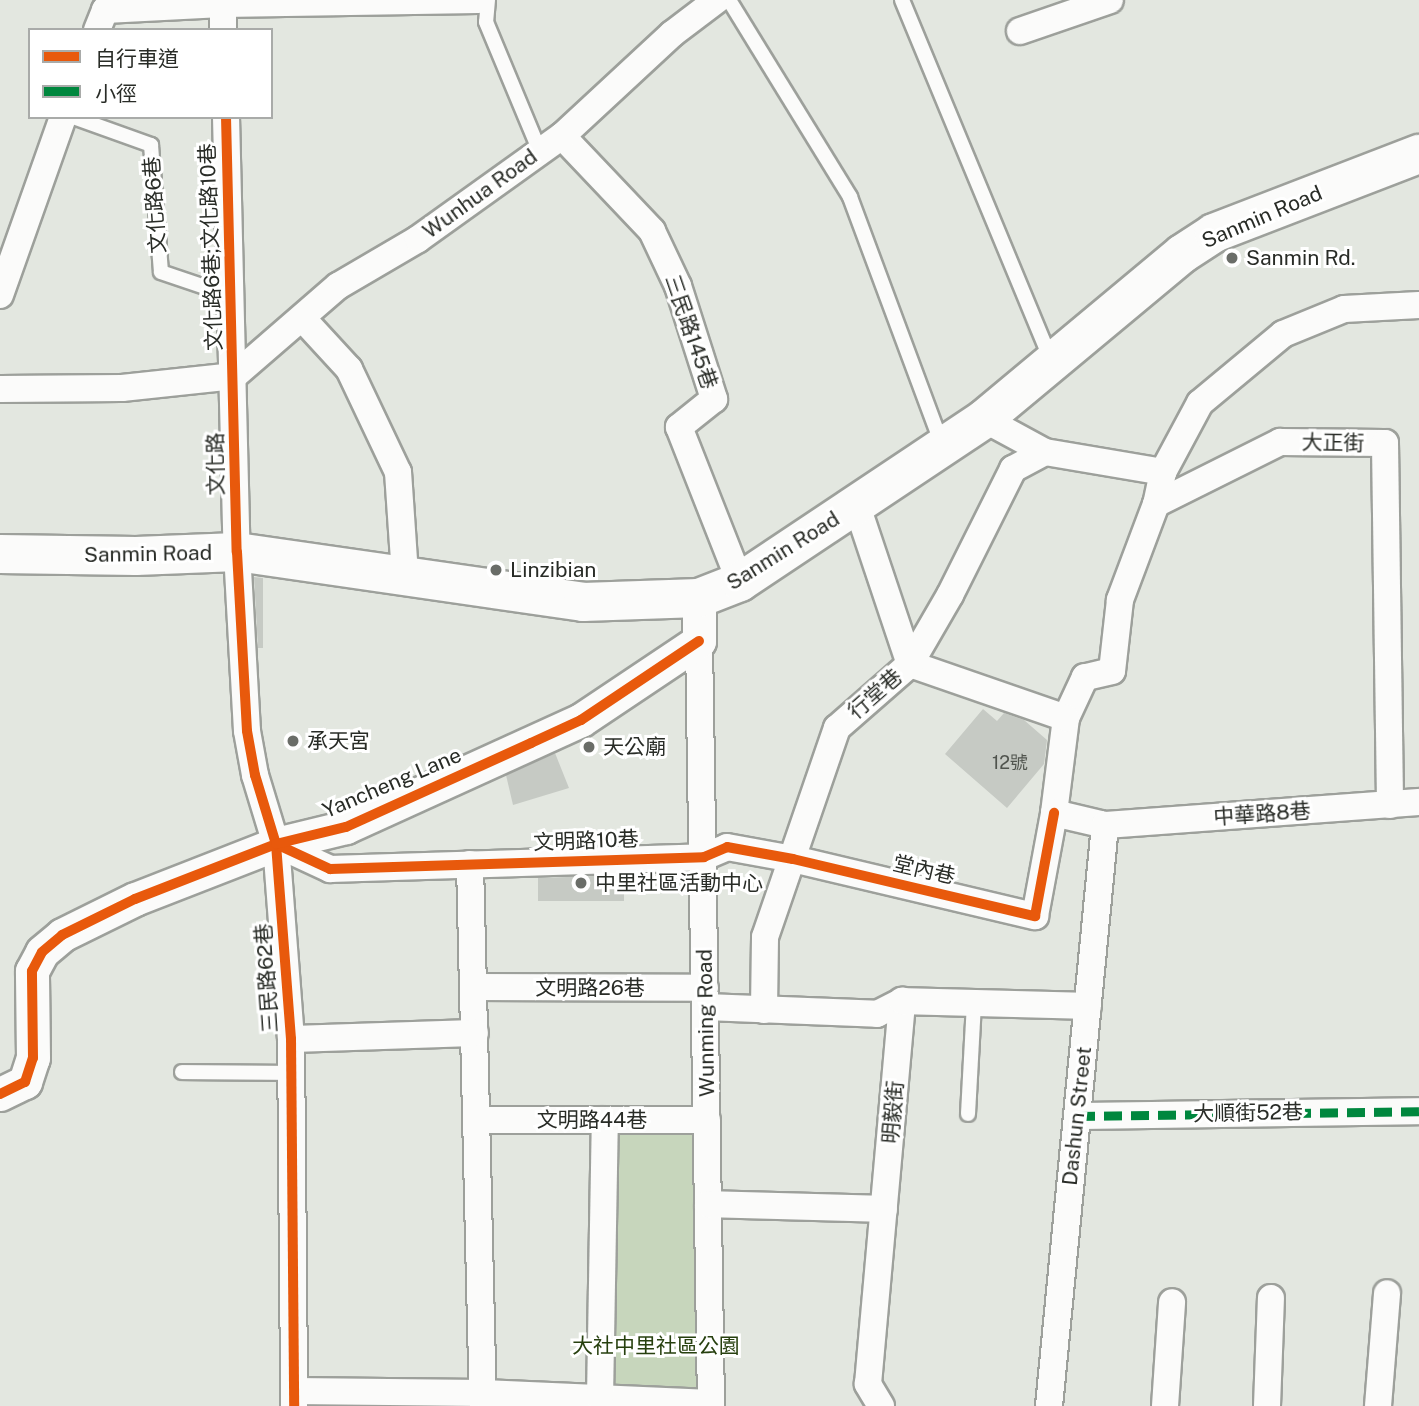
<!DOCTYPE html>
<meta charset="utf-8">
<style>
body{margin:0}
#map{position:relative;width:1419px;height:1406px;overflow:hidden;background:#e3e7e0;font-family:"Public Sans","Noto Sans TC",sans-serif}
div>[style]{position:absolute}
.green>*{inset:0;background:#c7d6bc}
.building>*{inset:0;background:#c6cac4}
.roads{filter:drop-shadow(2px 0 #9da09b) drop-shadow(-2px 0 #9da09b) drop-shadow(0 2px #9da09b) drop-shadow(0 -2px #9da09b)}
.service>*{height:14px;margin:-7px;padding:0 7px;transform-origin:7px;border-radius:7px;background:#fbfbfa}
.minor>*{height:26px;margin:-13px;padding:0 13px;transform-origin:13px;border-radius:13px;background:#fbfbfa}
.tertiary>*{height:33px;margin:-16.5px;padding:0 16.5px;transform-origin:16.5px;border-radius:16.5px;background:#fbfbfa}
.secondary>*{height:38px;margin:-19px;padding:0 19px;transform-origin:19px;border-radius:19px;background:#fbfbfa}
.quiet>*{height:9px;margin-top:-4.5px;transform-origin:0;background:repeating-linear-gradient(90deg,#00873e 0 18px,transparent 0 27px)}
.cycleway>*{height:10px;margin:-5px;padding:0 5px;transform-origin:5px;border-radius:5px;background:#e8590c}
.dots>*{width:19px;height:19px;translate:-50% -50%;box-sizing:border-box;border:4px solid #fff;border-radius:50%}
span{translate:-50% -50%;white-space:nowrap;text-align:center;line-height:1.15;-webkit-text-stroke:6px #fff;paint-order:stroke}
.number-label{font-size:18px;color:#50544e}
.number-label span{-webkit-text-stroke-width:0}
.street-label{font-size:21px;color:#292c27}
.poi-label{font-size:21px;color:#292c27}
.left{translate:0 -50%;text-align:left}
.park-label{font-size:21px;color:#27400f}
.legend{position:absolute;left:28px;top:28px;width:245px;height:91px;box-sizing:border-box;background:#fff;border:2px solid #a9aba9;margin:0;padding:9px 12px;list-style:none;font-size:21px;color:#292c27}
.legend li{display:flex;align-items:center;gap:14px;height:35px}
.legend b{width:35px;border:2px solid #a9aba9}
</style>
<div id="map">
<div class="green">
<div style="clip-path:polygon(605px 1120px,707px 1120px,711px 1403px,600px 1406px)"></div>
</div>
<div class="building">
<div style="clip-path:polygon(254px 577px,263px 578px,263px 648px,258px 648px)"></div>
<div style="clip-path:polygon(983px 709px,997px 721px,1004px 713px,1024px 720px,1047px 740px,1044px 764px,1007px 808px,945px 754px)"></div>
<div style="clip-path:polygon(555px 753px,569px 788px,513px 805px,506px 775px)"></div>
<div style="clip-path:polygon(624px 875px,624px 901px,538px 901px,538px 878px)"></div>
</div>
<div class="roads">
<div class="service">
<div style="left:488px;top:0;width:22px;rotate:95deg"></div>
<div style="left:486px;top:22px;width:141px;rotate:67.4deg"></div>
<div style="left:729px;top:0;width:231px;rotate:58.4deg"></div>
<div style="left:850px;top:197px;width:265px;rotate:69.6deg"></div>
<div style="left:902px;top:0;width:390px;rotate:67.5deg"></div>
<div style="left:73px;top:117px;width:83px;rotate:19.7deg"></div>
<div style="left:151px;top:145px;width:127px;rotate:85.5deg"></div>
<div style="left:161px;top:272px;width:75px;rotate:18.7deg"></div>
<div style="left:182px;top:1072px;width:110px;rotate:0.5deg"></div>
<div style="left:968px;top:1114px;width:111px;rotate:-86.9deg"></div>
</div>
<div class="minor">
<div style="left:97px;top:30px;width:22px;rotate:-68deg"></div>
<div style="left:105px;top:10px;width:117px;rotate:-2.9deg"></div>
<div style="left:222px;top:4px;width:256px;rotate:-0.9deg"></div>
<div style="left:223px;top:30px;width:30px;rotate:-90deg"></div>
<div style="left:1020px;top:31px;width:95px;rotate:-19deg"></div>
<div style="left:226px;top:117px;width:435px;rotate:88.6deg"></div>
<div style="left:237px;top:552px;width:179px;rotate:86.8deg"></div>
<div style="left:247px;top:731px;width:45px;rotate:79.7deg"></div>
<div style="left:255px;top:775px;width:72px;rotate:73.1deg"></div>
<div style="left:276px;top:844px;width:196px;rotate:85.6deg"></div>
<div style="left:291px;top:1039px;width:367px;rotate:89.5deg"></div>
<div style="left:562px;top:136px;width:131px;rotate:46.5deg"></div>
<div style="left:652px;top:231px;width:61px;rotate:64.7deg"></div>
<div style="left:678px;top:286px;width:119px;rotate:72.3deg"></div>
<div style="left:714px;top:399px;width:45px;rotate:141.3deg"></div>
<div style="left:679px;top:427px;width:167px;rotate:68.5deg"></div>
<div style="left:0;top:295px;width:189px;rotate:-70.5deg"></div>
<div style="left:303px;top:319px;width:68px;rotate:47.4deg"></div>
<div style="left:349px;top:369px;width:114px;rotate:64.6deg"></div>
<div style="left:398px;top:472px;width:103px;rotate:86.1deg"></div>
<div style="left:234px;top:376px;width:138px;rotate:-40.9deg"></div>
<div style="left:338px;top:286px;width:93px;rotate:-30.4deg"></div>
<div style="left:418px;top:239px;width:177px;rotate:-35.6deg"></div>
<div style="left:562px;top:136px;width:150px;rotate:-42.8deg"></div>
<div style="left:672px;top:34px;width:56px;rotate:-37.1deg"></div>
<div style="left:0;top:389px;width:122px;rotate:-0.5deg"></div>
<div style="left:122px;top:388px;width:113px;rotate:-6.1deg"></div>
<div style="left:984px;top:419px;width:69px;rotate:28.4deg"></div>
<div style="left:1045px;top:452px;width:120px;rotate:9.6deg"></div>
<div style="left:1163px;top:472px;width:33px;rotate:102deg"></div>
<div style="left:1156px;top:504px;width:139px;rotate:-26.6deg"></div>
<div style="left:1280px;top:442px;width:105px;rotate:0.5deg"></div>
<div style="left:1385px;top:443px;width:362px;rotate:89.2deg"></div>
<div style="left:1163px;top:472px;width:78px;rotate:-61.8deg"></div>
<div style="left:1200px;top:403px;width:108px;rotate:-39.7deg"></div>
<div style="left:1283px;top:334px;width:66px;rotate:-22.3deg"></div>
<div style="left:1344px;top:309px;width:75px;rotate:-3.1deg"></div>
<div style="left:1156px;top:504px;width:103px;rotate:110.6deg"></div>
<div style="left:1120px;top:600px;width:71px;rotate:96.4deg"></div>
<div style="left:1112px;top:671px;width:28px;rotate:167deg"></div>
<div style="left:1085px;top:677px;width:45px;rotate:114.9deg"></div>
<div style="left:1066px;top:718px;width:96px;rotate:97.2deg"></div>
<div style="left:1054px;top:813px;width:52px;rotate:13.2deg"></div>
<div style="left:1105px;top:825px;width:315px;rotate:-4.2deg"></div>
<div style="left:857px;top:506px;width:167px;rotate:71.5deg"></div>
<div style="left:910px;top:664px;width:165px;rotate:19.1deg"></div>
<div style="left:699px;top:641px;width:765px;rotate:89.1deg"></div>
<div style="left:276px;top:844px;width:60px;rotate:24.8deg"></div>
<div style="left:330px;top:869px;width:374px;rotate:-1.8deg"></div>
<div style="left:704px;top:857px;width:25px;rotate:-23deg"></div>
<div style="left:727px;top:847px;width:67px;rotate:10.3deg"></div>
<div style="left:793px;top:859px;width:249px;rotate:13.3deg"></div>
<div style="left:1035px;top:916px;width:105px;rotate:-79.5deg"></div>
<div style="left:470px;top:864px;width:542px;rotate:88.63deg"></div>
<div style="left:475px;top:987px;width:230px;rotate:0.2deg"></div>
<div style="left:706px;top:1007px;width:171px;rotate:2.3deg"></div>
<div style="left:877px;top:1014px;width:28px;rotate:-27deg"></div>
<div style="left:764px;top:1010px;width:73px;rotate:-89.2deg"></div>
<div style="left:765px;top:937px;width:221px;rotate:-71deg"></div>
<div style="left:837px;top:728px;width:97px;rotate:-41.2deg"></div>
<div style="left:910px;top:664px;width:80px;rotate:-59.9deg"></div>
<div style="left:950px;top:595px;width:141px;rotate:-63.4deg"></div>
<div style="left:1013px;top:469px;width:36px;rotate:-28deg"></div>
<div style="left:291px;top:1039px;width:184px;rotate:-1.9deg"></div>
<div style="left:1077px;top:1116px;width:342px;rotate:-0.8deg"></div>
<div style="left:476px;top:1120px;width:231px"></div>
<div style="left:708px;top:1204px;width:176px;rotate:1.6deg"></div>
<div style="left:294px;top:1391px;width:189px;rotate:0.6deg"></div>
<div style="left:483px;top:1393px;width:228px;rotate:2.5deg"></div>
<div style="left:600px;top:1398px;width:278px;rotate:-89deg"></div>
<div style="left:881px;top:1406px;width:26px;rotate:-121deg"></div>
<div style="left:868px;top:1384px;width:385px;rotate:-84.9deg"></div>
<div style="left:902px;top:1001px;width:186px;rotate:1.5deg"></div>
<div style="left:1049px;top:1406px;width:584px;rotate:-84.49deg"></div>
<div style="left:1165px;top:1406px;width:104px;rotate:-86.1deg"></div>
<div style="left:1267px;top:1406px;width:108px;rotate:-87.9deg"></div>
<div style="left:1378px;top:1406px;width:113px;rotate:-85.4deg"></div>
</div>
<div class="tertiary">
<div style="left:0;top:1094px;width:28px;rotate:-26deg"></div>
<div style="left:25px;top:1082px;width:25px;rotate:-72deg"></div>
<div style="left:33px;top:1058px;width:87px;rotate:-90.7deg"></div>
<div style="left:32px;top:971px;width:21px;rotate:-62deg"></div>
<div style="left:42px;top:952px;width:26px;rotate:-40deg"></div>
<div style="left:62px;top:935px;width:81px;rotate:-26.3deg"></div>
<div style="left:135px;top:899px;width:151px;rotate:-21.3deg"></div>
<div style="left:276px;top:844px;width:72px;rotate:-13.7deg"></div>
<div style="left:346px;top:827px;width:258px;rotate:-24.5deg"></div>
<div style="left:581px;top:720px;width:142px;rotate:-33.8deg"></div>
<div style="left:699px;top:641px;width:43px;rotate:-90deg"></div>
</div>
<div class="secondary">
<div style="left:0;top:554px;width:136px;rotate:0.8deg"></div>
<div style="left:136px;top:556px;width:101px;rotate:-2.3deg"></div>
<div style="left:237px;top:552px;width:350px;rotate:8.2deg"></div>
<div style="left:583px;top:602px;width:116px;rotate:-2deg"></div>
<div style="left:699px;top:598px;width:44px;rotate:-21.3deg"></div>
<div style="left:740px;top:582px;width:293px;rotate:-33.7deg"></div>
<div style="left:984px;top:419px;width:258px;rotate:-39.8deg"></div>
<div style="left:1182px;top:254px;width:38px;rotate:-33deg"></div>
<div style="left:1214px;top:233px;width:220px;rotate:-21.1deg"></div>
</div>
</div>
<div class="quiet">
<div style="left:1077px;top:1116px;width:342px;rotate:-0.8deg"></div>
</div>
<div class="cycleway">
<div style="left:226px;top:117px;width:435px;rotate:88.6deg"></div>
<div style="left:237px;top:552px;width:179px;rotate:86.8deg"></div>
<div style="left:247px;top:731px;width:45px;rotate:79.7deg"></div>
<div style="left:255px;top:775px;width:72px;rotate:73.1deg"></div>
<div style="left:276px;top:844px;width:196px;rotate:85.6deg"></div>
<div style="left:291px;top:1039px;width:367px;rotate:89.5deg"></div>
<div style="left:276px;top:844px;width:60px;rotate:24.8deg"></div>
<div style="left:330px;top:869px;width:374px;rotate:-1.8deg"></div>
<div style="left:704px;top:857px;width:25px;rotate:-23deg"></div>
<div style="left:727px;top:847px;width:67px;rotate:10.3deg"></div>
<div style="left:793px;top:859px;width:249px;rotate:13.3deg"></div>
<div style="left:1035px;top:916px;width:105px;rotate:-79.5deg"></div>
<div style="left:0;top:1094px;width:28px;rotate:-26deg"></div>
<div style="left:25px;top:1082px;width:25px;rotate:-72deg"></div>
<div style="left:33px;top:1058px;width:87px;rotate:-90.7deg"></div>
<div style="left:32px;top:971px;width:21px;rotate:-62deg"></div>
<div style="left:42px;top:952px;width:26px;rotate:-40deg"></div>
<div style="left:62px;top:935px;width:81px;rotate:-26.3deg"></div>
<div style="left:135px;top:899px;width:151px;rotate:-21.3deg"></div>
<div style="left:276px;top:844px;width:72px;rotate:-13.7deg"></div>
<div style="left:346px;top:827px;width:203px;rotate:-24.4deg"></div>
<div style="left:531px;top:743px;width:55px;rotate:-24.7deg"></div>
<div style="left:581px;top:720px;width:142px;rotate:-33.8deg"></div>
</div>
<div class="dots">
<div style="left:1232px;top:258px;background:#6a6d68"></div>
<div style="left:496px;top:570px;background:#6a6d68"></div>
<div style="left:293px;top:741px;background:#6a6d68"></div>
<div style="left:589px;top:747px;background:#6a6d68"></div>
<div style="left:581px;top:883px;background:#6a6d68"></div>
</div>
<div class="number-label">
<span style="left:1010px;top:763px">12號</span>
</div>
<div class="street-label">
<span style="left:480px;top:194px;rotate:-36deg">Wunhua Road</span>
<span style="left:155px;top:205px;rotate:-94deg">文化路6巷</span>
<span style="left:1262px;top:217px;rotate:-23deg">Sanmin Road</span>
<span style="left:211px;top:247px;rotate:-92deg">文化路6巷;文化路10巷</span>
<span style="left:691px;top:332px;rotate:71deg">三民路145巷</span>
<span style="left:1333px;top:443px;rotate:1deg">大正街</span>
<span style="left:216px;top:464px;rotate:-91deg">文化路</span>
<span style="left:783px;top:551px;rotate:-32deg">Sanmin Road</span>
<span style="left:148px;top:554px;rotate:-1deg">Sanmin Road</span>
<span style="left:875px;top:694px;rotate:-41deg">行堂巷</span>
<span style="left:392px;top:783px;rotate:-23deg">Yancheng Lane</span>
<span style="left:1262px;top:814px;rotate:-4deg">中華路8巷</span>
<span style="left:586px;top:841px;rotate:-2deg">文明路10巷</span>
<span style="left:924px;top:870px;rotate:13deg">堂內巷</span>
<span style="left:267px;top:978px;rotate:-94deg">三民路62巷</span>
<span style="left:590px;top:988px">文明路26巷</span>
<span style="left:706px;top:1023px;rotate:-91deg">Wunming Road</span>
<span style="left:893px;top:1112px;rotate:-85deg">明毅街</span>
<span style="left:1248px;top:1113px;rotate:-1deg">大順街52巷</span>
<span style="left:1077px;top:1116px;rotate:-84deg">Dashun Street</span>
<span style="left:592px;top:1120px">文明路44巷</span>
</div>
<div class="poi-label">
<span class="left" style="left:1246px;top:258px">Sanmin Rd.</span>
<span class="left" style="left:510px;top:570px">Linzibian</span>
<span class="left" style="left:307px;top:741px">承天宮</span>
<span class="left" style="left:603px;top:747px">天公廟</span>
<span class="left" style="left:595px;top:883px">中里社區活動中心</span>
</div>
<div class="park-label">
<span style="left:656px;top:1346px">大社中里社區公園</span>
</div>
<ul class="legend">
<li><b style="height:9px;background:#e8590c"></b>自行車道</li>
<li><b style="height:9px;background:#00873e"></b>小徑</li>
</ul>
</div>
